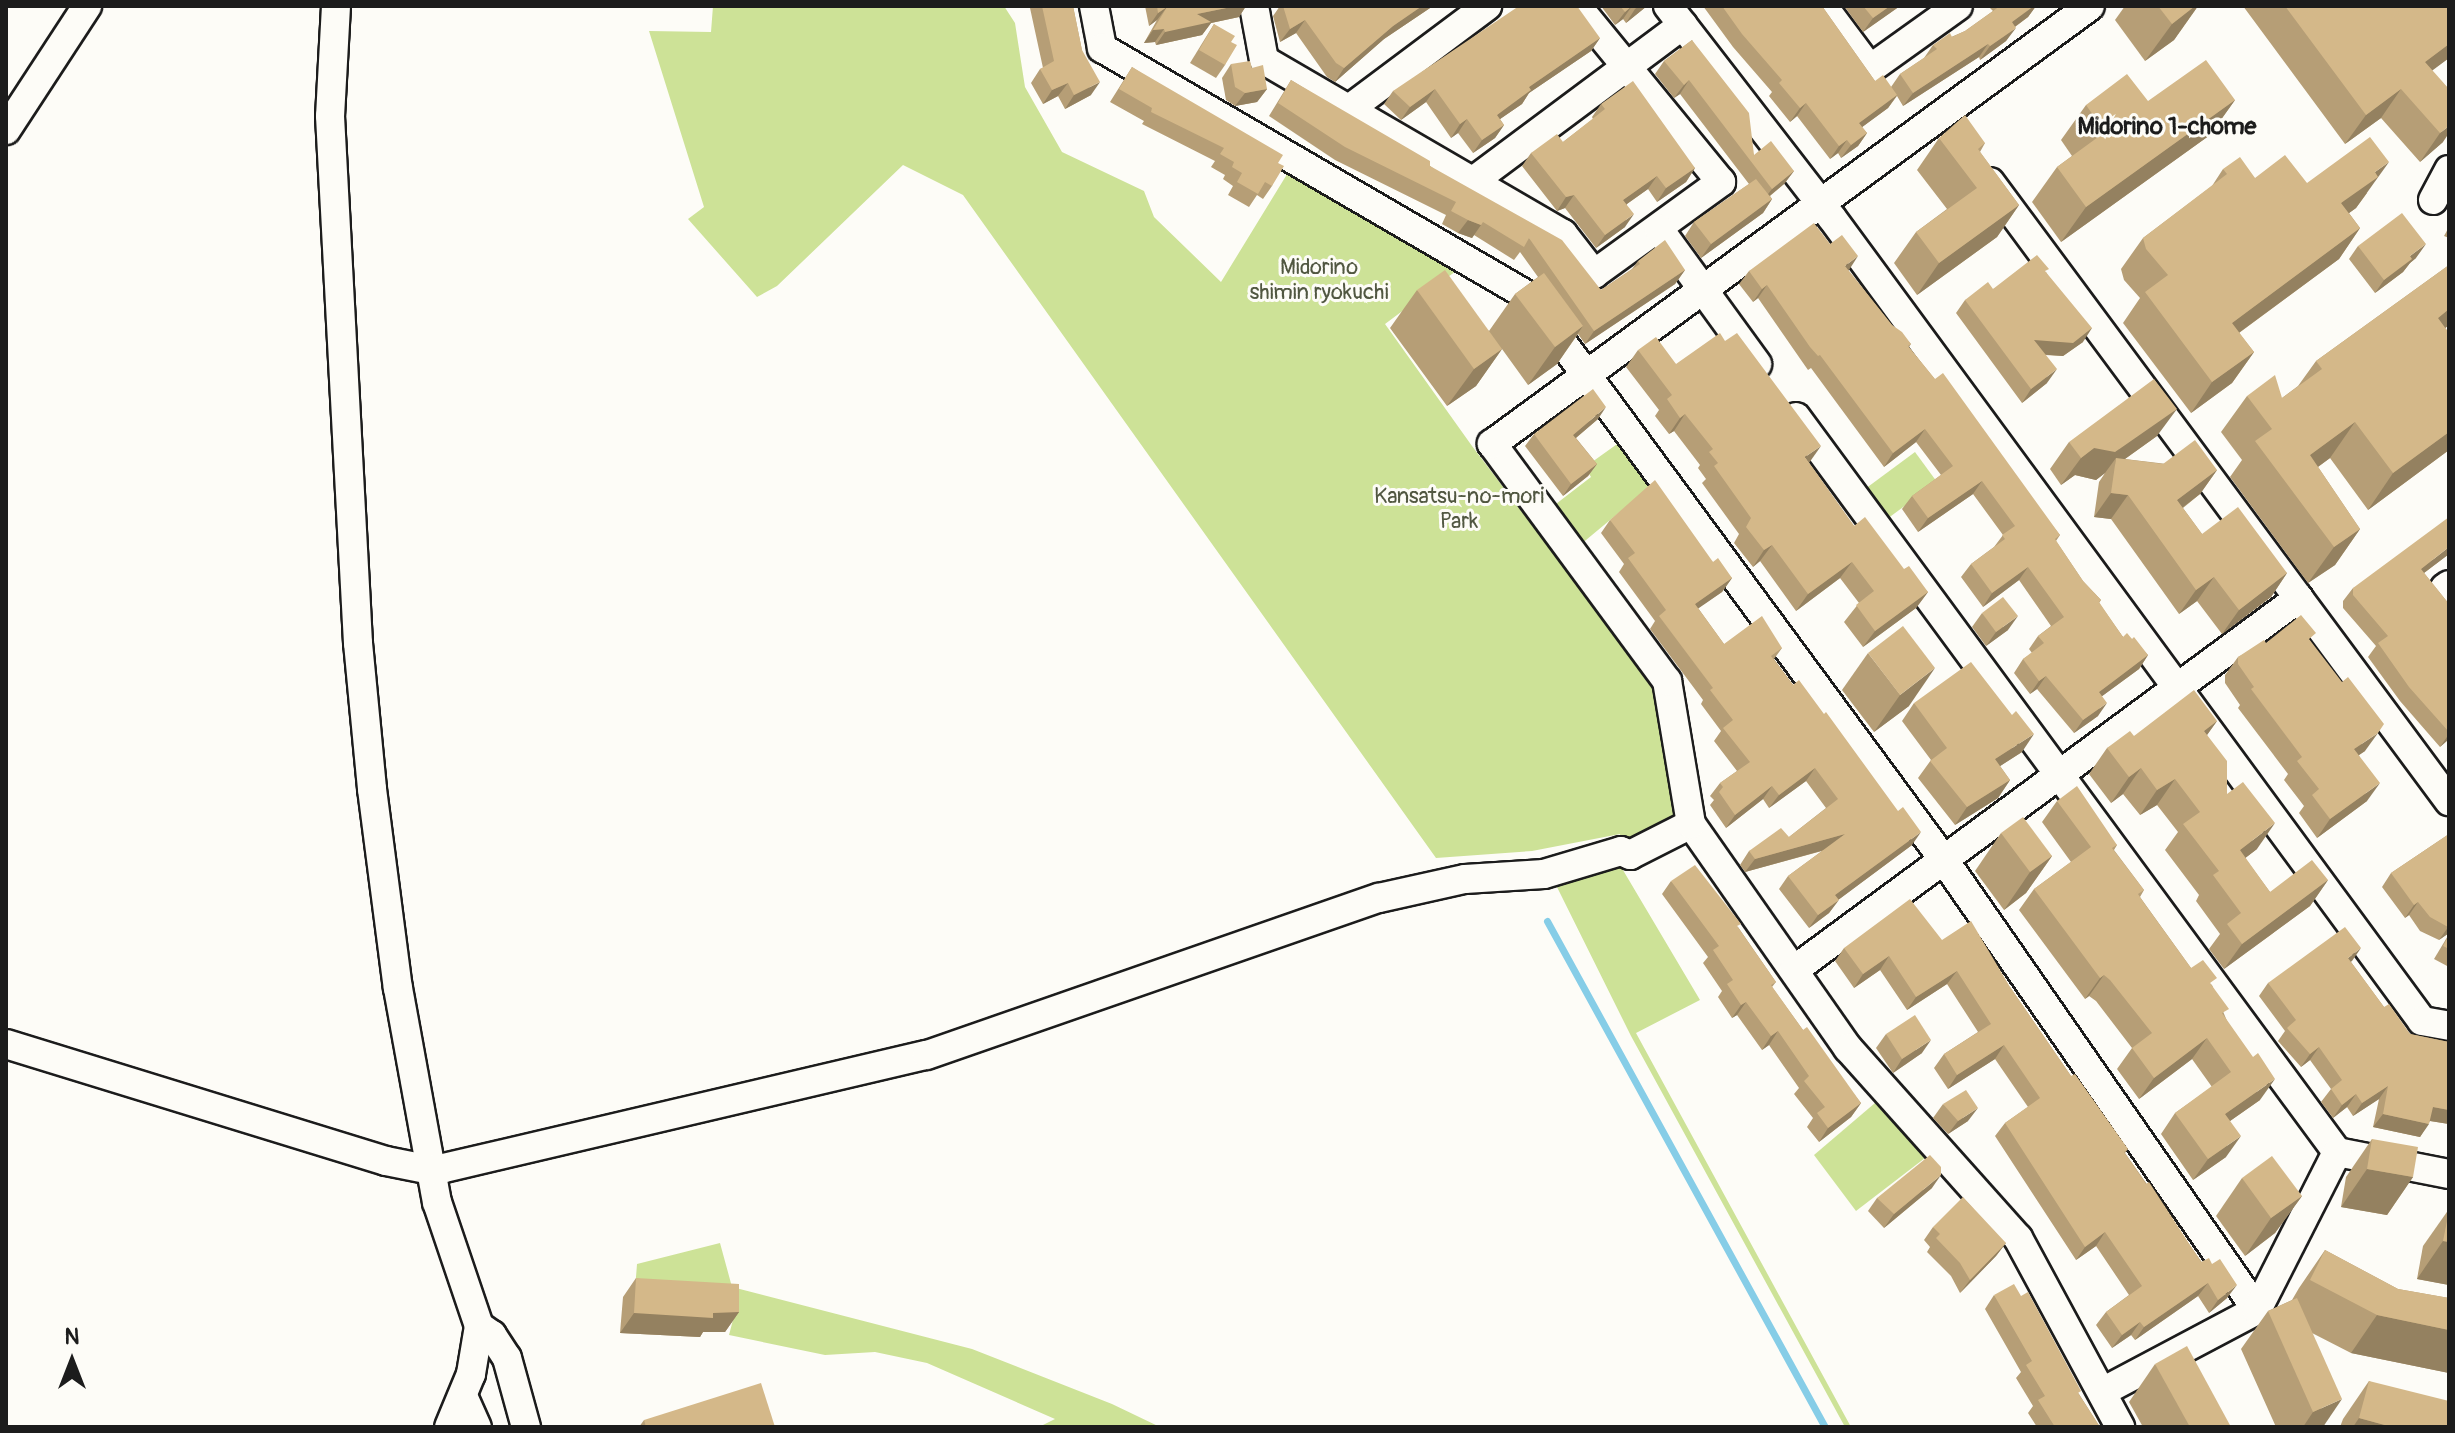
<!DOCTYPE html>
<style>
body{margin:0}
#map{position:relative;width:2455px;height:1433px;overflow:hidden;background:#fdfcf7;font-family:Pangolin,sans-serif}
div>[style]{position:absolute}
.green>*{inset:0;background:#cde297}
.stream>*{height:7px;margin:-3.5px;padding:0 3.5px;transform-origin:3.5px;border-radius:3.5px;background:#86cde7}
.roads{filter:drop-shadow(2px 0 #1c1c1c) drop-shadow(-2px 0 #1c1c1c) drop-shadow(0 2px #1c1c1c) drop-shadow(0 -2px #1c1c1c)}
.minor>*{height:28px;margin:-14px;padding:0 14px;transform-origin:14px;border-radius:14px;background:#fdfcf7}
.wall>*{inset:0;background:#b69e76}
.shaded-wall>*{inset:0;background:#948160}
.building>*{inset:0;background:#d4b889}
span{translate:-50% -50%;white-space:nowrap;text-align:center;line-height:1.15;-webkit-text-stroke:6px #fdfcf7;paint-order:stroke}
.park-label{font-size:22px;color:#515741}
.neighbourhood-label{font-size:24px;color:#1c1c1c;font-weight:700}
.frame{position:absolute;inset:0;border:8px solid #1c1c1c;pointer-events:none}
.north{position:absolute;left:32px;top:1321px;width:80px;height:80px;-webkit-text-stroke:6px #fdfcf7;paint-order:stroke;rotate:0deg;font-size:22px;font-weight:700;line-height:32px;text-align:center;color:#1c1c1c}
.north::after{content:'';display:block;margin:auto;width:28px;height:36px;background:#1c1c1c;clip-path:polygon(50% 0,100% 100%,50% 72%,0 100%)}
</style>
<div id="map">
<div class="green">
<div style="clip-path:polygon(713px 6px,1004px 6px,1015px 23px,1025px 87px,1062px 152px,1144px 191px,1154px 217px,1221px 282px,1289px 171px,1460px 268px,1385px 324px,1472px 446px,1655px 687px,1679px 809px,1674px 818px,1630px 841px,1621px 842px,1620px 834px,1532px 851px,1436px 858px,963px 195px,903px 165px,777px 286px,757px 297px,688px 219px,704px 207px,649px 31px,711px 32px)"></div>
<div style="clip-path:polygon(1620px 442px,1651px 486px,1580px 545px,1552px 507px,1591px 477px,1585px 467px)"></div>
<div style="clip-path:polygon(1915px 452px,1937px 482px,1887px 519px,1865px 489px)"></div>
<div style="clip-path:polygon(1617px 860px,1700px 1000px,1636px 1033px,1851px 1427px,1845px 1427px,1631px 1036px,1553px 879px)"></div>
<div style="clip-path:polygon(1875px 1103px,1925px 1158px,1856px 1211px,1814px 1155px)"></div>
<div style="clip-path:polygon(720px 1243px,732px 1287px,972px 1349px,1112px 1404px,1160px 1427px,1039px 1427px,1055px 1419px,927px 1363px,875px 1352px,825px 1355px,729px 1335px,734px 1316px,635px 1290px,637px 1264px)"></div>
</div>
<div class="stream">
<div style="left:1547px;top:921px;width:577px;rotate:61.22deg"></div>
</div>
<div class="roads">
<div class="minor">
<div style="left:336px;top:6px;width:110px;rotate:93.1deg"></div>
<div style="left:330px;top:116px;width:528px;rotate:86.96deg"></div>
<div style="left:358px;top:643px;width:147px;rotate:84.5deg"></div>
<div style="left:372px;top:789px;width:201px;rotate:82.6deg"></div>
<div style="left:398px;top:988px;width:218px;rotate:79.7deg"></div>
<div style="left:437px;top:1202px;width:131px;rotate:71.3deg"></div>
<div style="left:479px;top:1326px;width:49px;rotate:99.5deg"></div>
<div style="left:471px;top:1374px;width:57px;rotate:112.5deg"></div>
<div style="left:1094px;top:6px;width:43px;rotate:79.2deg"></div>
<div style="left:1102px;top:48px;width:493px;rotate:30.2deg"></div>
<div style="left:1528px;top:296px;width:701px;rotate:53.59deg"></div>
<div style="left:1944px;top:860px;width:548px;rotate:55.18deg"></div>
<div style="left:1254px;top:6px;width:55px;rotate:79.5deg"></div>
<div style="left:1264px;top:60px;width:346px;rotate:30.2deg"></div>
<div style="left:1563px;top:234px;width:51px;rotate:52.2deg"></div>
<div style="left:1594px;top:274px;width:157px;rotate:-35.9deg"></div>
<div style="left:1721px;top:182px;width:227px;rotate:-129.3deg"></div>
<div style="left:1668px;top:6px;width:268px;rotate:52.3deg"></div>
<div style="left:1832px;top:218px;width:996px;rotate:53.69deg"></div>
<div style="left:2422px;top:1021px;width:27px;rotate:10deg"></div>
<div style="left:1823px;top:6px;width:79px;rotate:53.3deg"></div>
<div style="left:1870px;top:69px;width:108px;rotate:-35.6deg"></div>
<div style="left:1348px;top:110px;width:174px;rotate:-36.8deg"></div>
<div style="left:6px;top:130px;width:148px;rotate:-56.8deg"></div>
<div style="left:1472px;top:182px;width:263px;rotate:-36.7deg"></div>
<div style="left:1990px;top:182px;width:771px;rotate:53.44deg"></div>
<div style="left:2433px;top:200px;width:34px;rotate:-62deg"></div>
<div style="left:1659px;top:229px;width:167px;rotate:54deg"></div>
<div style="left:1796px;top:417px;width:913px;rotate:53.64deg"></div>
<div style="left:2337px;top:1152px;width:114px;rotate:11.1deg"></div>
<div style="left:2449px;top:585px;width:5px;rotate:143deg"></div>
<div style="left:2445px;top:588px;width:6px;rotate:51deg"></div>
<div style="left:1691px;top:824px;width:274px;rotate:55deg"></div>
<div style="left:1848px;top:1048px;width:255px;rotate:48.2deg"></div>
<div style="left:2018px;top:1238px;width:215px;rotate:61.6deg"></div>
<div style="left:1794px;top:970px;width:627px;rotate:-36.38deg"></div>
<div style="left:6px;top:1044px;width:398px;rotate:17.1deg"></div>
<div style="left:386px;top:1161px;width:46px;rotate:11.3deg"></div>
<div style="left:431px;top:1170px;width:13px;rotate:-9deg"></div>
<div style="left:444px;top:1168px;width:496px;rotate:-13.2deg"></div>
<div style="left:927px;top:1055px;width:478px;rotate:-19.2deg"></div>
<div style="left:1379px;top:898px;width:88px;rotate:-12.5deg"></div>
<div style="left:1465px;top:879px;width:79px;rotate:-3.6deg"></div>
<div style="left:1544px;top:874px;width:80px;rotate:-16.6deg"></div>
<div style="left:1621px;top:851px;width:10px;rotate:24deg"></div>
<div style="left:1630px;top:855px;width:68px;rotate:-26.9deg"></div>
<div style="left:1691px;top:824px;width:145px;rotate:-99.5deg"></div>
<div style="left:1667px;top:681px;width:295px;rotate:-126.4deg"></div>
<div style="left:1492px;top:444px;width:741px;rotate:-36.22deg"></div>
<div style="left:479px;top:1326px;width:16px;rotate:35deg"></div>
<div style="left:492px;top:1335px;width:27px;rotate:57deg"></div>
<div style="left:507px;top:1358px;width:72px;rotate:74.6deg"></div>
<div style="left:2102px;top:1392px;width:175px;rotate:-27.9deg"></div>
<div style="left:2257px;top:1310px;width:177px;rotate:-63.1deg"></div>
<div style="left:463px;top:1396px;width:34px;rotate:66deg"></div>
</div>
</div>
<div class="wall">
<div style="clip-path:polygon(1032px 6px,1073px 6px,1091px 95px,1065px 109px,1058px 96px,1043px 104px,1031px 83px,1040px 69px,1043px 68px,1030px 8px)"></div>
<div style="clip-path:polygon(1145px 6px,1246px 6px,1239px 17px,1211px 23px,1202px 35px,1156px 45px,1155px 42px,1144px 43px,1157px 20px,1149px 26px)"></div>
<div style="clip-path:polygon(1280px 6px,1433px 6px,1384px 39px,1335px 82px,1327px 77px,1296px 33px,1280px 42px,1273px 16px)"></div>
<div style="clip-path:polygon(1601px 6px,1647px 6px,1626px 23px,1623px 19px,1615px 25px)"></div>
<div style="clip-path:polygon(1703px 6px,1822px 6px,1875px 81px,1891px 87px,1900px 74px,1924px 58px,1933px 45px,1965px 31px,1993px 11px,1990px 8px,1991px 6px,2036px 6px,2028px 17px,2015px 27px,2006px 41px,1980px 60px,1979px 57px,1903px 106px,1897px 96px,1888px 108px,1862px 127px,1867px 133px,1858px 146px,1841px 158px,1838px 153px,1830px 159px,1797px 116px,1790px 122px,1769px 96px,1772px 92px,1733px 47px)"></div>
<div style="clip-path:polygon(1844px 6px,1900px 6px,1863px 32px)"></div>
<div style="clip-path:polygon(2125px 6px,2198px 6px,2174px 40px,2145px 61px,2115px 20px)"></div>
<div style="clip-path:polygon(2243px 6px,2449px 6px,2449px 58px,2432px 70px,2443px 142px,2420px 162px,2381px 118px,2345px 144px)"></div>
<div style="clip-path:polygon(1214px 24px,1231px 42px,1225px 65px,1216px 78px,1190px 63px)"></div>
<div style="clip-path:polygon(1600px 38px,1591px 51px,1529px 93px,1522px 104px,1500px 119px,1504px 125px,1495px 138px,1473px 153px,1458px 133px,1451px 138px,1426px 102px,1401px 120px,1384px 104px,1393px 91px)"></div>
<div style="clip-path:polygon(1692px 40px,1754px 155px,1794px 171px,1784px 184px,1770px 196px,1772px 199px,1763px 213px,1701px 258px,1685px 236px,1694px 222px,1749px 184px,1680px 94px,1674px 98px,1655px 74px,1664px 61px)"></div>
<div style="clip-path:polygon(1231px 64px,1252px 68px,1267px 89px,1257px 102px,1235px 106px,1226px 100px,1222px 78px)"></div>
<div style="clip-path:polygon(1132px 67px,1278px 163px,1272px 186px,1263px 199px,1257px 195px,1249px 207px,1228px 195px,1233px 186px,1223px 179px,1225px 175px,1211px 167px,1215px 161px,1142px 124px,1144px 121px,1110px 102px)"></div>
<div style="clip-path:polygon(1291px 80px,1430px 166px,1601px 290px,1632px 269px,1638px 261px,1685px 270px,1675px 284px,1585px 344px,1578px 334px,1557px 364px,1528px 385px,1502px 349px,1476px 386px,1447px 406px,1390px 328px,1417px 290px,1489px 331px,1515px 294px,1538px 277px,1520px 252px,1514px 260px,1474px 235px,1472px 238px,1458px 233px,1442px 224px,1446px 215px,1335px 160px,1269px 116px)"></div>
<div style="clip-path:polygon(2235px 100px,2210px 135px,2061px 242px,2032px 202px,2057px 167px,2072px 156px,2061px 140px,2086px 105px,2148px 101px)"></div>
<div style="clip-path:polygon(1601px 104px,1695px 168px,1686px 182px,1657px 202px,1648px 189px,1627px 204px,1625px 227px,1596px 248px,1565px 208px,1557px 211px,1522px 166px,1531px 153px,1563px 142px,1593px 119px,1592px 117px)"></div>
<div style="clip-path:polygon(1939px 138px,1985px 143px,1980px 152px,2019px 205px,1997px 237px,1917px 295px,1894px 263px,1916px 232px,1947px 209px,1917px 170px)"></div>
<div style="clip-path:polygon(2223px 169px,2255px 178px,2307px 183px,2367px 193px,2356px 208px,2349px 213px,2360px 228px,2339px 259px,2239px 333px,2254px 352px,2232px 383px,2191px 413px,2123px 323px,2140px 298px,2124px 280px,2121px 269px,2143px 238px,2212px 186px)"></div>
<div style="clip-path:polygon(2449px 227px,2449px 238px,2444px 236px)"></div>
<div style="clip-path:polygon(1830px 244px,1848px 270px,1892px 325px,1911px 344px,1909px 347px,2060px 535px,2056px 541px,2083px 581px,2101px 600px,2099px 603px,2123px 637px,2132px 639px,2148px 655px,2139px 669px,2102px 696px,2098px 716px,2074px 733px,2037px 689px,2030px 694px,2014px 673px,2023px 659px,2032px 653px,2029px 649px,2038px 636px,2051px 626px,2019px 580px,1983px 607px,1961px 577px,1971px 564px,1994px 547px,2003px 535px,1973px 494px,1918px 532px,1902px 509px,1912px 496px,1941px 475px,1916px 442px,1884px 467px,1811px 368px,1808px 370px,1801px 360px,1758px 298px,1753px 302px,1739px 284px,1749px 271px)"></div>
<div style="clip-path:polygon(2358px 246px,2416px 258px,2410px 263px,2403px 272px,2375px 293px,2349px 259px)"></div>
<div style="clip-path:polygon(2449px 265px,2449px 325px,2445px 328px,2449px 333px,2449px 450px,2368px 510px,2330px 458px,2318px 467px,2360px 529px,2335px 565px,2308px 583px,2230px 477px,2242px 460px,2221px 432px,2247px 396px,2282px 398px,2298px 386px,2316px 361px)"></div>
<div style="clip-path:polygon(2046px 272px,2083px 342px,2063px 356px,2045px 355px,2047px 383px,2022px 403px,1956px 313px,1965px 300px,1993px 289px)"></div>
<div style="clip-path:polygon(1638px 350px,1676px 364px,1809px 463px,1854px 526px,1928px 592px,1916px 608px,1863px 647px,1844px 622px,1859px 603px,1840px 578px,1796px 611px,1760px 561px,1753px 567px,1734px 543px,1739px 534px,1702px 483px,1706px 479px,1698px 468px,1700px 465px,1674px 431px,1669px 434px,1655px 416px,1659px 410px,1626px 367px)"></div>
<div style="clip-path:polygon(1598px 419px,1576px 438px,1597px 464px,1588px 476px,1563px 496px,1525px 446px,1534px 434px)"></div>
<div style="clip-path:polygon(2157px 436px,2125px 459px,2217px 470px,2200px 494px,2183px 508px,2202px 534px,2287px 573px,2271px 597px,2222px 634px,2197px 601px,2179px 614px,2111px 519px,2094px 517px,2099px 482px,2105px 473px,2096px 480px,2075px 475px,2061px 485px,2050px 469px,2069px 442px)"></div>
<div style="clip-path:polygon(1610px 520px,1713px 562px,1732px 578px,1722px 592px,1698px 608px,1724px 644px,1782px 648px,1774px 659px,1912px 845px,1838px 900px,1829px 913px,1809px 928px,1779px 889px,1788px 876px,1822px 851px,1745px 872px,1740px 865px,1749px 851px,1789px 837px,1826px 808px,1806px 781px,1769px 808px,1763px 799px,1726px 828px,1710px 805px,1714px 800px,1710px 796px,1720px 783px,1737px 771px,1714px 741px,1721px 731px,1701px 704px,1703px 700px,1650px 629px,1655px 621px,1619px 572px,1624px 564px,1601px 533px)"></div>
<div style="clip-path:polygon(2449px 554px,2424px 573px,2449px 604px,2449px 739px,2440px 747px,2400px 701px,2368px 657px,2376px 646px,2343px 608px,2343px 601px,2353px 588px)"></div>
<div style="clip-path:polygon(1982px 613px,2008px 630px,1986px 646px,1972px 627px)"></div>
<div style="clip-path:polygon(2310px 641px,2365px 751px,2359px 755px,2367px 801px,2317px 838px,2299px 813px,2304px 806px,2284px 780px,2288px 774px,2238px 708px,2240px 705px,2225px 683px,2225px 675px,2238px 657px,2266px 643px)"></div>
<div style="clip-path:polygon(1868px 653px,1909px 706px,1874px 732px,1842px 690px)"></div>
<div style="clip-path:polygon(1914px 703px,2022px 752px,2000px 766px,2010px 780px,1998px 798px,1955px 825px,1918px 778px,1931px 760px,1902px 721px)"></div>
<div style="clip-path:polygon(2217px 721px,2207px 735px,2227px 794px,2257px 849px,2245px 858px,2270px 892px,2328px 880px,2310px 906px,2224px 969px,2209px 949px,2220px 934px,2196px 901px,2199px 895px,2165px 850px,2178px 832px,2157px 805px,2140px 815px,2123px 794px,2111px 803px,2089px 774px,2107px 748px,2134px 736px)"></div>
<div style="clip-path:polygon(2057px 801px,2117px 845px,2114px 850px,2144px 890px,2140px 897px,2191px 968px,2212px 985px,2260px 1100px,2230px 1121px,2226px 1157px,2193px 1180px,2161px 1134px,2175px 1113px,2212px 1087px,2192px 1059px,2139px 1099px,2117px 1069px,2132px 1048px,2096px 1001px,2089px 996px,2085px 999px,2019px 910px,2034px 889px,2071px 862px,2042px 822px)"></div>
<div style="clip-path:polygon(2001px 833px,2052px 856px,2026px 893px,2004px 910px,1975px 871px)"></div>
<div style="clip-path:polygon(2449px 834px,2449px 933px,2439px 940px,2420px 931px,2409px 915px,2405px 918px,2382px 887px,2391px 873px)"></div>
<div style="clip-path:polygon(1671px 881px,1738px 927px,1776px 982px,1772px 987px,1803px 1030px,1861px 1103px,1851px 1117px,1819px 1142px,1807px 1127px,1813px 1118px,1794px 1094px,1799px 1088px,1769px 1045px,1762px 1050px,1737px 1015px,1732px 1018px,1718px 997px,1722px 991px,1703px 963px,1708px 957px,1662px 894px)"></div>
<div style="clip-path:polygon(2449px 934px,2449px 967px,2434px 959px)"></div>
<div style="clip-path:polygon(1942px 940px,2010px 987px,2071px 1076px,2128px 1149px,2125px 1153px,2227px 1298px,2209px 1313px,2198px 1296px,2135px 1340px,2131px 1335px,2112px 1348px,2096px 1325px,2106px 1312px,2129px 1295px,2096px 1246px,2076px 1260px,1995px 1136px,2005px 1123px,2028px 1107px,1995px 1059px,1948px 1089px,1934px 1068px,1944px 1054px,1978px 1032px,1947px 984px,1907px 1010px,1880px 970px,1854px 988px,1835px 961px,1844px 948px)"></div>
<div style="clip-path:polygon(2351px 962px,2384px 1007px,2410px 1034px,2449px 1042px,2449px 1124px,2430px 1121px,2420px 1137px,2373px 1127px,2379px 1099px,2353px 1116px,2347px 1107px,2333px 1118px,2321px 1102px,2331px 1089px,2310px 1060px,2301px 1067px,2278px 1041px,2285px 1031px,2259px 996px,2268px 983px)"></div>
<div style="clip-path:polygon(1886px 1034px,1922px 1053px,1893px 1073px,1876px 1048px)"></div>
<div style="clip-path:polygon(1943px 1104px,1968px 1121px,1948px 1134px,1933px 1118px)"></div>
<div style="clip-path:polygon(2372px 1139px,2413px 1177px,2387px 1215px,2341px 1207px,2346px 1177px)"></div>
<div style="clip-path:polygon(2242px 1178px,2302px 1196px,2275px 1233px,2245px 1256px,2216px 1216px)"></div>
<div style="clip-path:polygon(1932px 1188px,1884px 1228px,1868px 1211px,1877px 1198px)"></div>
<div style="clip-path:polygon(2449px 1209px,2449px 1285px,2417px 1279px,2423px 1246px)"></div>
<div style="clip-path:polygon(1933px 1227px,2006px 1243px,1996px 1256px,1960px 1293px,1951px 1276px,1927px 1252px,1930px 1247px,1924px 1240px)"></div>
<div style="clip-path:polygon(2325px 1250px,2398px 1289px,2449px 1298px,2449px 1373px,2351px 1353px,2312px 1333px,2323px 1427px,2276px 1427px,2241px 1349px,2268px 1311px,2292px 1300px,2299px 1288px)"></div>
<div style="clip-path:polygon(636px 1278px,739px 1312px,725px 1332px,703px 1332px,700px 1337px,620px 1333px,623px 1297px)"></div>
<div style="clip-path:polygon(1994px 1295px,2079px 1394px,2100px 1427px,2037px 1427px,2028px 1413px,2033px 1406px,2016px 1378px,2021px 1372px,1985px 1309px)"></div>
<div style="clip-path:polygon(2155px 1364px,2231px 1427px,2143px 1427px,2129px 1402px)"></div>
<div style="clip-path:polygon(2369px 1381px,2449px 1427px,2340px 1427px,2343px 1419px)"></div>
<div style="clip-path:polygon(644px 1420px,775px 1427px,639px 1427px)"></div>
</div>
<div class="shaded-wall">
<div style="clip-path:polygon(1236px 6px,1246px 6px,1239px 17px,1211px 23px,1202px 35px,1156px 45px,1165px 32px,1197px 14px)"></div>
<div style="clip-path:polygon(1422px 6px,1433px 6px,1384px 39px,1335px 82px,1344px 68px,1393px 26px)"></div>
<div style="clip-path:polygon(1632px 6px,1623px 19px,1615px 25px,1625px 12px)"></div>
<div style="clip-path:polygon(1639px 6px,1647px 6px,1626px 23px,1635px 9px)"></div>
<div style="clip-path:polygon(1890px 6px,1900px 6px,1863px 32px,1873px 18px)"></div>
<div style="clip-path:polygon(2032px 6px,2036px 6px,2028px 17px,2002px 36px,2012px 22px)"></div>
<div style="clip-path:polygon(2195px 6px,2198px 6px,2174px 40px,2145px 61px,2172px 24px)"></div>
<div style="clip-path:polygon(1167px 7px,1157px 20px,1149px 26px,1158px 13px)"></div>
<div style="clip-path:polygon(1305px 20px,1296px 33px,1280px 42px,1290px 29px)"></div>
<div style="clip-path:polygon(2016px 28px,2006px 41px,1980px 60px,1990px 46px)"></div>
<div style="clip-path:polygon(1164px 29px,1155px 42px,1144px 43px,1153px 30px)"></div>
<div style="clip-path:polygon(1600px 38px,1591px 51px,1529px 93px,1522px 104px,1487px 128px,1497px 115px,1529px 87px)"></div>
<div style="clip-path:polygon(1988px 44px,1979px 57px,1903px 106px,1913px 93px)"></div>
<div style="clip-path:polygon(2449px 44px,2449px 58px,2405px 91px,2425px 62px)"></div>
<div style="clip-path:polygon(1689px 80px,1680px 94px,1674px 98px,1684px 85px)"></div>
<div style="clip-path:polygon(1100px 82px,1091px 95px,1065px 109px,1074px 95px)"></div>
<div style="clip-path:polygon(1068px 83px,1058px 96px,1043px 104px,1052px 90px)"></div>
<div style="clip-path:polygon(1267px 89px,1257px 102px,1235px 106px,1245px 93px)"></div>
<div style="clip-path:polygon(1435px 89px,1426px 102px,1401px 120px,1410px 107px)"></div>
<div style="clip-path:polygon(2401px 89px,2381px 118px,2345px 144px,2366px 115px)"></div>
<div style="clip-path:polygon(1897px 95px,1888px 108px,1850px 136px,1859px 123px)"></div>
<div style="clip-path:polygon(2235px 100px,2210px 135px,2061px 242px,2086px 207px)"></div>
<div style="clip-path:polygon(1806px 103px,1797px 116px,1790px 122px,1800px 108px)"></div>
<div style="clip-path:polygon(1467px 119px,1458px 133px,1451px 138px,1460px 124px)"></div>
<div style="clip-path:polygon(1504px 125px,1495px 138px,1473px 153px,1482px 140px)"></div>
<div style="clip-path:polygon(2449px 126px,2449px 133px,2443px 142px,2420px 162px,2440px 133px)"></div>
<div style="clip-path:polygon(1867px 133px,1858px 146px,1841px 158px,1851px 145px)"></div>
<div style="clip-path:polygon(1847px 140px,1838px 153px,1830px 159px,1839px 146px)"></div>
<div style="clip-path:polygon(2389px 162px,2356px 208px,2320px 234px,2341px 203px,2375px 172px)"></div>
<div style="clip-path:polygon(1695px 168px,1686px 182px,1657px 202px,1666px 188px)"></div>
<div style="clip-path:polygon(1794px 171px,1784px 184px,1762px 202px,1772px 189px)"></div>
<div style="clip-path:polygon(1657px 176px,1648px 189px,1614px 213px,1623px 200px)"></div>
<div style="clip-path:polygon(1574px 195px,1565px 208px,1557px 211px,1566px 197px)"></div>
<div style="clip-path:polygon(1772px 199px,1763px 213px,1701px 258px,1711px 244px)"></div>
<div style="clip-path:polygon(2019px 205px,1997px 237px,1917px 295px,1939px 263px)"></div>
<div style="clip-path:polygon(1634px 214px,1625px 227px,1596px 248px,1605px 235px)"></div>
<div style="clip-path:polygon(1468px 220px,1481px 225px,1472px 238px,1458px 233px)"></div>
<div style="clip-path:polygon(2360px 228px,2339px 259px,2210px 354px,2232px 323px)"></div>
<div style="clip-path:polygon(2426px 244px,2416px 258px,2410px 263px,2403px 272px,2375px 293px,2384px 280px,2410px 256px)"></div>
<div style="clip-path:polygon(1858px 256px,1849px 270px,1836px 279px,1845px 266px)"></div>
<div style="clip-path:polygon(1685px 270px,1675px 284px,1585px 344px,1594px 331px)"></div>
<div style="clip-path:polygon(1767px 285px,1758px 298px,1753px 302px,1762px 289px)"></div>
<div style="clip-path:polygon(2449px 309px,2449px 325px,2413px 354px,2438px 318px)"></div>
<div style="clip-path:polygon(1583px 326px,1557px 364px,1528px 385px,1555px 347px)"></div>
<div style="clip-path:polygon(2092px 328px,2083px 342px,2063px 356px,2024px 353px,2034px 340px)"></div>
<div style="clip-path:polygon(1502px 349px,1476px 386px,1447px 406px,1474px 369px)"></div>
<div style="clip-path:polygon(2254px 352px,2232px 383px,2191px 413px,2212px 382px)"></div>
<div style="clip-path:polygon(2057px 369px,2047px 383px,2022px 403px,2031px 389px)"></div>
<div style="clip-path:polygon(1606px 407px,1598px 419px,1565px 447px,1573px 435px)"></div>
<div style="clip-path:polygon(2177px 409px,2157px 436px,2115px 466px,2116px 458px,2105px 473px,2096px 480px,2075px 475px,2061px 485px,2081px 458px,2094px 448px)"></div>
<div style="clip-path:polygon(1685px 414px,1674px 431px,1669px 434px,1680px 418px)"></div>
<div style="clip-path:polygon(2355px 422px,2330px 458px,2290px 487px,2310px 455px)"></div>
<div style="clip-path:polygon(1925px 429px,1916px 442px,1884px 467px,1893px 453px)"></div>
<div style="clip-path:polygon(2449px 432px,2449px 450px,2368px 510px,2393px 473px)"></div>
<div style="clip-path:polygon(1821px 446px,1809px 463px,1805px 457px)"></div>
<div style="clip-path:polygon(1597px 464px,1588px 476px,1563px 496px,1571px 484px)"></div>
<div style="clip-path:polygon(2217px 470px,2200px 494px,2161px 524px,2177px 500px)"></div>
<div style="clip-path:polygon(1982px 481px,1973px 494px,1918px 532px,1928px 518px)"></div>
<div style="clip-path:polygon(2111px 493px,2128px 495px,2111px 519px,2094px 517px)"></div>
<div style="clip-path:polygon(2360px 529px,2335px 565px,2308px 583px,2334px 547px)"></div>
<div style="clip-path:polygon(1772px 545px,1760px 561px,1753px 567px,1764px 550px)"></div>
<div style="clip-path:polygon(2449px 547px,2449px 554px,2412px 582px,2421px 569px)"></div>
<div style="clip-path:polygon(1852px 562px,1840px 578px,1796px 611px,1808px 594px)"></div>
<div style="clip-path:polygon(2028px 567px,2019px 580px,1983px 607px,1992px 593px)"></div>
<div style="clip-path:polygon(2287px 573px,2271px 597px,2222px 634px,2239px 610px)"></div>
<div style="clip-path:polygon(2214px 577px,2197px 601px,2179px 614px,2196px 590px)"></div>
<div style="clip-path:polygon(1732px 578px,1722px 592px,1686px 617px,1695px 604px)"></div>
<div style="clip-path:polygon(1928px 592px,1916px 608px,1863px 647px,1875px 631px)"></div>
<div style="clip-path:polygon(2018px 616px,2008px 630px,1986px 646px,1996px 632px)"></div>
<div style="clip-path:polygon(2148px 655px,2139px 669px,2090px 705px,2099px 692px)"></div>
<div style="clip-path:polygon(1935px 668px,1909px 706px,1874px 732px,1900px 695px)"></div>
<div style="clip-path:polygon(2046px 676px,2037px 689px,2030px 694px,2039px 681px)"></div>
<div style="clip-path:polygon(2107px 703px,2098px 716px,2074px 733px,2083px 720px)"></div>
<div style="clip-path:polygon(2217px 721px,2199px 746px,2204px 731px)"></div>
<div style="clip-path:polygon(2378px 733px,2365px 751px,2341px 767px,2354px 749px)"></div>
<div style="clip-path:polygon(2034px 734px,2022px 752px,1983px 777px,1995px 759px)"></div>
<div style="clip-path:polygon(2449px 734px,2449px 739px,2440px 747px)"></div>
<div style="clip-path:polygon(1815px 768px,1806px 781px,1769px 808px,1779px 795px)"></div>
<div style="clip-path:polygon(2141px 768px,2123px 794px,2111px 803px,2129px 777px)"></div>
<div style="clip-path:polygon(2175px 779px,2157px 805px,2140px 815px,2157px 790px)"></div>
<div style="clip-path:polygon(2010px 780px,1998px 798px,1955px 825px,1967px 807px)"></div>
<div style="clip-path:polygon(2380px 783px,2367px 801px,2317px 838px,2330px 819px)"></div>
<div style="clip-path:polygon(1772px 786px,1763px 799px,1726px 828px,1735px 815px)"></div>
<div style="clip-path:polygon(2275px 823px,2257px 849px,2222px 876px,2240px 850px)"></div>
<div style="clip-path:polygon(1921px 832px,1912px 845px,1826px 909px,1835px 895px)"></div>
<div style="clip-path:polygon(1845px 834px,1835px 847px,1745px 872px,1755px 859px)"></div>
<div style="clip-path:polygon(2052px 856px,2026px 893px,2004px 910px,2030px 872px)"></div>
<div style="clip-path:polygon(2328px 880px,2310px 906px,2224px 969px,2242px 944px)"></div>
<div style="clip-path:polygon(1839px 900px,1829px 913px,1809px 928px,1818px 915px)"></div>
<div style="clip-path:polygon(2418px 902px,2409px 915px,2405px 918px,2414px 905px)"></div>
<div style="clip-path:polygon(2449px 926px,2449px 933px,2439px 940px)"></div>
<div style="clip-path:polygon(2361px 948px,2352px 961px,2339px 971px,2348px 958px)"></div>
<div style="clip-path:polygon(1889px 956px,1880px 970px,1854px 988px,1863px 974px)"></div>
<div style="clip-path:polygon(1957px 971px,1947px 984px,1907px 1010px,1916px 997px)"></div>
<div style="clip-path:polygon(2104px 975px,2089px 996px,2085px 999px,2100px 978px)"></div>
<div style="clip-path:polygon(1746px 1002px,1737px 1015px,1732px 1018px,1741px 1005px)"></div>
<div style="clip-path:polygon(1778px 1031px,1769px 1045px,1762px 1050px,1771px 1036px)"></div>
<div style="clip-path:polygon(2207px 1038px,2192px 1059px,2139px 1099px,2154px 1078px)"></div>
<div style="clip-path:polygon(1931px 1040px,1922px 1053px,1893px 1073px,1902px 1059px)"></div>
<div style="clip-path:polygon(2004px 1045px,1995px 1059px,1948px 1089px,1957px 1075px)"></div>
<div style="clip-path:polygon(2319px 1047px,2310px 1060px,2301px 1067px,2310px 1054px)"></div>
<div style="clip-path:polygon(2275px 1079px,2260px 1100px,2210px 1135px,2225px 1114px)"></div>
<div style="clip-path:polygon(2388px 1086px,2379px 1099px,2353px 1116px,2362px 1103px)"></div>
<div style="clip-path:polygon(2356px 1094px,2347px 1107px,2333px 1118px,2342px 1105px)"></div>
<div style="clip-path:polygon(1861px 1103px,1851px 1117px,1819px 1142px,1828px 1128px)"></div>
<div style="clip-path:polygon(2433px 1107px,2449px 1110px,2449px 1124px,2424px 1120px)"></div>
<div style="clip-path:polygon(1978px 1108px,1968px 1121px,1948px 1134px,1958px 1121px)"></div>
<div style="clip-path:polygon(2383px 1114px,2429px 1124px,2420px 1137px,2373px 1127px)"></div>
<div style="clip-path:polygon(2241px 1136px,2226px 1157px,2193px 1180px,2208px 1159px)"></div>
<div style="clip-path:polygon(2367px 1169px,2413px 1177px,2387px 1215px,2341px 1207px)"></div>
<div style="clip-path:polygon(1941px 1175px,1932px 1188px,1884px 1228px,1894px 1214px)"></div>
<div style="clip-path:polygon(2302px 1196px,2275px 1233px,2245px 1256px,2271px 1218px)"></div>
<div style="clip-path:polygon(2105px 1232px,2096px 1246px,2076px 1260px,2085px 1247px)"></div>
<div style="clip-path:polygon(2443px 1241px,2449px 1242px,2449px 1285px,2417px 1279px)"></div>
<div style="clip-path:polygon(2006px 1243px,1996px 1256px,1960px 1293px,1970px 1280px)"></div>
<div style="clip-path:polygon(2208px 1283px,2198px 1296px,2135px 1340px,2144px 1327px)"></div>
<div style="clip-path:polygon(2237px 1285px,2227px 1298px,2209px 1313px,2218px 1300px)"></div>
<div style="clip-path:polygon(739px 1312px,725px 1332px,703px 1332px,700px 1337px,620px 1333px,634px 1313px)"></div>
<div style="clip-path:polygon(2377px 1315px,2449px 1330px,2449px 1373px,2351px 1353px)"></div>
<div style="clip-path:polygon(2140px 1322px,2131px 1335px,2112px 1348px,2122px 1335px)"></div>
<div style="clip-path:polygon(2342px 1399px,2323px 1427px,2303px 1427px,2313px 1412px)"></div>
<div style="clip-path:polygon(2359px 1418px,2392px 1427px,2353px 1427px)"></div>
</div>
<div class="building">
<div style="clip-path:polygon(1042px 6px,1073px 6px,1082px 50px,1100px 82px,1074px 95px,1068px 83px,1052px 90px,1040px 69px,1054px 61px)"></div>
<div style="clip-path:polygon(1157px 6px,1236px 6px,1197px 14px,1211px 22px,1165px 32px,1164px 29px,1153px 30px,1167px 7px,1158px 13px)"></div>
<div style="clip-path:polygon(1283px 6px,1422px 6px,1393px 26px,1344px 68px,1336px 63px,1305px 20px,1290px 29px)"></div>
<div style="clip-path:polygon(1519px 6px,1577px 6px,1600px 38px,1529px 87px,1531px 90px,1497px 115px,1504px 125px,1482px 140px,1467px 119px,1460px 124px,1435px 89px,1410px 107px,1393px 91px)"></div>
<div style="clip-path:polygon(1620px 6px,1632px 6px,1625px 12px)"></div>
<div style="clip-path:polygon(1722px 6px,1822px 6px,1875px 81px,1883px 75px,1897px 95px,1859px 123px,1867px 133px,1851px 145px,1847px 140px,1839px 146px,1806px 103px,1800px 108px,1779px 83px,1782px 80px,1742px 34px)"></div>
<div style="clip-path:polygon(1863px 6px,1890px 6px,1873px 18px)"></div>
<div style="clip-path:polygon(2000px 6px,2034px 6px,2012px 22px,2016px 28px,1990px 46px,1988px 44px,1913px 93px,1900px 74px,1937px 49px,1933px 45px,1950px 33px,1952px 37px,1965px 31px)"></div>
<div style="clip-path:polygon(2158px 6px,2195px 6px,2172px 24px)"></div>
<div style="clip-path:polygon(2285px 6px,2449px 6px,2449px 44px,2425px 62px,2449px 89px,2449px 126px,2440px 133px,2401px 89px,2366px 115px)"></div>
<div style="clip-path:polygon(1214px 24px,1235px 36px,1231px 42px,1237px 45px,1225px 65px,1199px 50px)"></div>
<div style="clip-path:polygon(1692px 40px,1749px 113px,1754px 155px,1771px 141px,1794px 171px,1772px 189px,1689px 80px,1684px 85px,1664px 61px)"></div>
<div style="clip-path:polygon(2206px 60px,2235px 100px,2086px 207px,2057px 167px,2105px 132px,2086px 105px,2127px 74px,2148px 101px)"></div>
<div style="clip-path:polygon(1250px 61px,1252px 68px,1263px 65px,1267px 89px,1245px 93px,1235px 87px,1231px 64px)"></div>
<div style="clip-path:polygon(1132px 67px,1283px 155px,1278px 163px,1284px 166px,1272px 186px,1265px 182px,1258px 194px,1237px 182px,1242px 173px,1232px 167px,1234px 162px,1220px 154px,1224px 148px,1151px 112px,1152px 108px,1119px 89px)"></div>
<div style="clip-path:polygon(1291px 80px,1430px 161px,1430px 166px,1562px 240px,1601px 290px,1640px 264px,1638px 261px,1665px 240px,1685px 270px,1594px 331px,1529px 238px,1524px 247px,1483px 222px,1481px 225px,1468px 220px,1451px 211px,1456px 202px,1345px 147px,1278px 103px)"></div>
<div style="clip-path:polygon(1633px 81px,1695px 168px,1666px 188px,1657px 176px,1623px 200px,1634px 214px,1605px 235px,1574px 195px,1566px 197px,1531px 153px,1557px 134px,1563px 142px,1605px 109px,1601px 104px)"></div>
<div style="clip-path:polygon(1965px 115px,1985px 143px,1978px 149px,2019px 205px,1939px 263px,1916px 232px,1977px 188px,1939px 138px)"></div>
<div style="clip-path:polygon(2370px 137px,2389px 162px,2375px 172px,2378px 177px,2341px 203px,2360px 228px,2232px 323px,2254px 352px,2212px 382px,2145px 292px,2168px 275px,2146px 249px,2143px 238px,2227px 174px,2223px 169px,2240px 157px,2255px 178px,2285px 155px,2307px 183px)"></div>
<div style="clip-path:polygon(1756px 179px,1772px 199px,1711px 244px,1694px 222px)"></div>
<div style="clip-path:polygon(2402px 213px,2426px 244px,2410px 256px,2412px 259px,2384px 280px,2358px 246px)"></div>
<div style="clip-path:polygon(1814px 223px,1830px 244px,1842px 235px,1858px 256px,1845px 266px,1892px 325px,1902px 332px,1911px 344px,1908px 346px,1935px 379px,1943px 373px,2060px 535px,2055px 539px,2083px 581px,2101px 600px,2099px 602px,2123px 637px,2127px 633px,2132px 639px,2134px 637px,2148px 655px,2099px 692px,2107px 703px,2083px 720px,2046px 676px,2039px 681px,2023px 659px,2044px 643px,2038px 636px,2064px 617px,2028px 567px,1992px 593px,1971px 564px,2005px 539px,2002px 535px,2015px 526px,1982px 481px,1928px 518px,1912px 496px,1953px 466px,1925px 429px,1893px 453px,1820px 355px,1818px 356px,1810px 347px,1767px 285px,1762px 289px,1749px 271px)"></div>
<div style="clip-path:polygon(2037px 255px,2049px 269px,2045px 271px,2092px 328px,2073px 343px,2034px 340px,2057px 369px,2031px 389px,1965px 300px,1988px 282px,1993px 289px)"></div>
<div style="clip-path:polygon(2449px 265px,2449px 309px,2438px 318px,2449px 333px,2449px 432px,2393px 473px,2355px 422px,2310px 455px,2360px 529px,2334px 547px,2255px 441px,2272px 429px,2247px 396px,2275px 375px,2282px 398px,2322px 369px,2316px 361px)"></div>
<div style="clip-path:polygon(1445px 270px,1502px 349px,1474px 369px,1417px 290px)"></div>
<div style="clip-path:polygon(1544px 273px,1583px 326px,1555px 347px,1515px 294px)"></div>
<div style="clip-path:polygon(1720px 333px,1725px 341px,1737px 333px,1821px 446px,1805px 457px,1854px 526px,1865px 517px,1904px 569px,1909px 566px,1928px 592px,1875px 631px,1856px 605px,1874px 591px,1852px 562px,1808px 594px,1772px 545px,1764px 550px,1746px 527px,1751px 518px,1714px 466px,1718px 463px,1709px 452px,1713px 449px,1685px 414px,1680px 418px,1667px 399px,1672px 395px,1638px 350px,1656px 337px,1676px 364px)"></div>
<div style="clip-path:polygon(2154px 379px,2177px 409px,2115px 452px,2094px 448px,2081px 458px,2069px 442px)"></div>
<div style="clip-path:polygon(1593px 389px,1606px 407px,1573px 435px,1597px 464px,1571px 484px,1534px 434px)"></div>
<div style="clip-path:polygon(2195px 440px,2217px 470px,2177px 500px,2202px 534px,2238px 507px,2287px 573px,2239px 610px,2214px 577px,2196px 590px,2128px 495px,2111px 493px,2116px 458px,2163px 464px)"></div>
<div style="clip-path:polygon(1655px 480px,1713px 562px,1718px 558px,1732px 578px,1695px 604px,1724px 644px,1762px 616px,1782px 648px,1771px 656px,1793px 685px,1799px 680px,1824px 714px,1826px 712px,1898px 811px,1903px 807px,1921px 832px,1835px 895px,1839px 900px,1818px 915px,1788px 876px,1845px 834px,1755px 859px,1749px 851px,1781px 828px,1789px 837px,1838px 799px,1815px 768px,1779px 795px,1772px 786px,1735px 815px,1719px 792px,1723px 787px,1720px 783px,1750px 762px,1723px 728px,1733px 720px,1710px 690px,1713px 688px,1659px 616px,1666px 610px,1628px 558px,1635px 553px,1610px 520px)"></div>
<div style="clip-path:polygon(2449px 517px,2449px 547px,2421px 569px,2449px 604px,2449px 732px,2409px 687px,2378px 643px,2388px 636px,2353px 595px,2353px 588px)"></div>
<div style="clip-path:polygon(2003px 597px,2018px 616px,1996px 632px,1982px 613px)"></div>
<div style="clip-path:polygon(2301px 615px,2316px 633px,2309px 639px,2342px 682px,2348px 677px,2384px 724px,2378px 733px,2354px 749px,2380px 783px,2330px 819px,2312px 795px,2319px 789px,2297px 761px,2302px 757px,2251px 689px,2254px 687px,2238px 664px,2238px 657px,2264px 640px,2266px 643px)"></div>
<div style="clip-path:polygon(1903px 626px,1935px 668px,1900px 695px,1868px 653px)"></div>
<div style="clip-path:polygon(1971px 662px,2012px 715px,2016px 711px,2034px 734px,1995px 759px,2010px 780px,1967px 807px,1930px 761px,1947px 748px,1914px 703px)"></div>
<div style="clip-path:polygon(2194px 690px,2217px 721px,2204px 731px,2227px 761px,2227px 794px,2243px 782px,2275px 823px,2240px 850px,2270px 892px,2312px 860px,2328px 880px,2242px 944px,2227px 924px,2241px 913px,2213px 875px,2219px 871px,2183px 824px,2200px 812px,2175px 779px,2157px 790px,2141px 768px,2129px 777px,2107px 748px,2130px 731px,2134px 736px)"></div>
<div style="clip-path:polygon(2077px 786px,2117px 845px,2112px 848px,2144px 890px,2138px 894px,2144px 903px,2191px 968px,2203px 960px,2217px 978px,2210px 983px,2229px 1009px,2222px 1013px,2253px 1057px,2258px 1053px,2275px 1079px,2225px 1114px,2241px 1136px,2208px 1159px,2175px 1113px,2231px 1072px,2207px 1038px,2154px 1078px,2132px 1048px,2152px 1033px,2110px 980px,2104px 975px,2100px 978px,2034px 889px,2091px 847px,2057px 801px)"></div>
<div style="clip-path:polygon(2023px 817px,2052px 856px,2030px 872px,2001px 833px)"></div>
<div style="clip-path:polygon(2449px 834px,2449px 926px,2448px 927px,2430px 917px,2418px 902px,2414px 905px,2391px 873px)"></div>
<div style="clip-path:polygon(1695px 865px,1741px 924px,1737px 926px,1776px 982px,1771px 985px,1803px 1030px,1807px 1027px,1861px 1103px,1828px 1128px,1817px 1113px,1825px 1107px,1804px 1081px,1809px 1076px,1778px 1031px,1771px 1036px,1746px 1002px,1741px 1005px,1727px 984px,1733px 980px,1713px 950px,1719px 946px,1671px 881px)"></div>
<div style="clip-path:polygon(1910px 899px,1942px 940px,1971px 921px,2010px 987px,2071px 1076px,2075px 1074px,2128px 1149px,2124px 1152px,2146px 1184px,2149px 1182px,2201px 1262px,2209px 1258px,2212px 1264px,2220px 1259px,2237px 1285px,2218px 1300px,2208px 1283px,2144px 1327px,2140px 1322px,2122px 1335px,2106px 1312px,2142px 1286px,2105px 1232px,2085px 1247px,2005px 1123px,2040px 1098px,2004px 1045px,1957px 1075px,1944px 1054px,1991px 1024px,1957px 971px,1916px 997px,1889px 956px,1863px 974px,1844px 948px)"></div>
<div style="clip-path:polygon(2345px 927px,2361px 948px,2348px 958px,2384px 1007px,2389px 1004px,2410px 1034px,2449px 1042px,2449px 1110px,2433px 1107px,2429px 1124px,2383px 1114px,2388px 1086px,2362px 1103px,2356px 1094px,2342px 1105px,2331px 1089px,2342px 1080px,2319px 1047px,2310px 1054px,2287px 1028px,2296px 1020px,2268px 983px)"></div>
<div style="clip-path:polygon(2449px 935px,2449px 949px,2443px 946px)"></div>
<div style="clip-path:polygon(1915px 1015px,1931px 1040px,1902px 1059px,1886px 1034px)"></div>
<div style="clip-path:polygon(1966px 1090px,1978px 1108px,1958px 1121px,1943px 1104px)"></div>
<div style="clip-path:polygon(2372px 1139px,2418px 1147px,2413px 1177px,2367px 1169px)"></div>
<div style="clip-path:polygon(1930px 1155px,1941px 1167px,1941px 1175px,1894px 1214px,1877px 1198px)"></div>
<div style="clip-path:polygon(2272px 1156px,2302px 1196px,2271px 1218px,2242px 1178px)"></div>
<div style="clip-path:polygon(1963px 1197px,2006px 1243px,1970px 1280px,1960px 1263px,1936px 1238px,1940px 1234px,1933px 1227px)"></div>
<div style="clip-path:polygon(2449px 1211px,2449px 1242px,2443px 1241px)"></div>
<div style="clip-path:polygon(2325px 1250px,2398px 1289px,2449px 1298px,2449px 1330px,2377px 1315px,2310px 1280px)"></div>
<div style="clip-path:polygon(636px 1278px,739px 1284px,739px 1312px,713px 1313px,713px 1318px,634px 1313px)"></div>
<div style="clip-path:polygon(2014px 1284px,2021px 1296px,2028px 1292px,2081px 1391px,2078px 1393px,2100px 1427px,2055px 1427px,2038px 1400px,2045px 1396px,2026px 1365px,2032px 1361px,1994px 1295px)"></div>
<div style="clip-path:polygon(2297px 1298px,2342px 1399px,2313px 1412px,2268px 1311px)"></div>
<div style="clip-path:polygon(2187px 1346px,2231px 1427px,2190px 1427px,2155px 1364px)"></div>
<div style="clip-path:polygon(2369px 1381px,2449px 1401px,2449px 1427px,2392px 1427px,2359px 1418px)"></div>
<div style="clip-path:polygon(761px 1383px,775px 1427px,646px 1427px,644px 1420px)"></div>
</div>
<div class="park-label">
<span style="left:1319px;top:280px">Midorino<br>shimin ryokuchi</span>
<span style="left:1459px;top:509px">Kansatsu-no-mori<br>Park</span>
</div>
<div class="neighbourhood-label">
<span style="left:2167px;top:127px">Midorino 1-chome</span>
</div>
<div class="frame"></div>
<div class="north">N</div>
</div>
